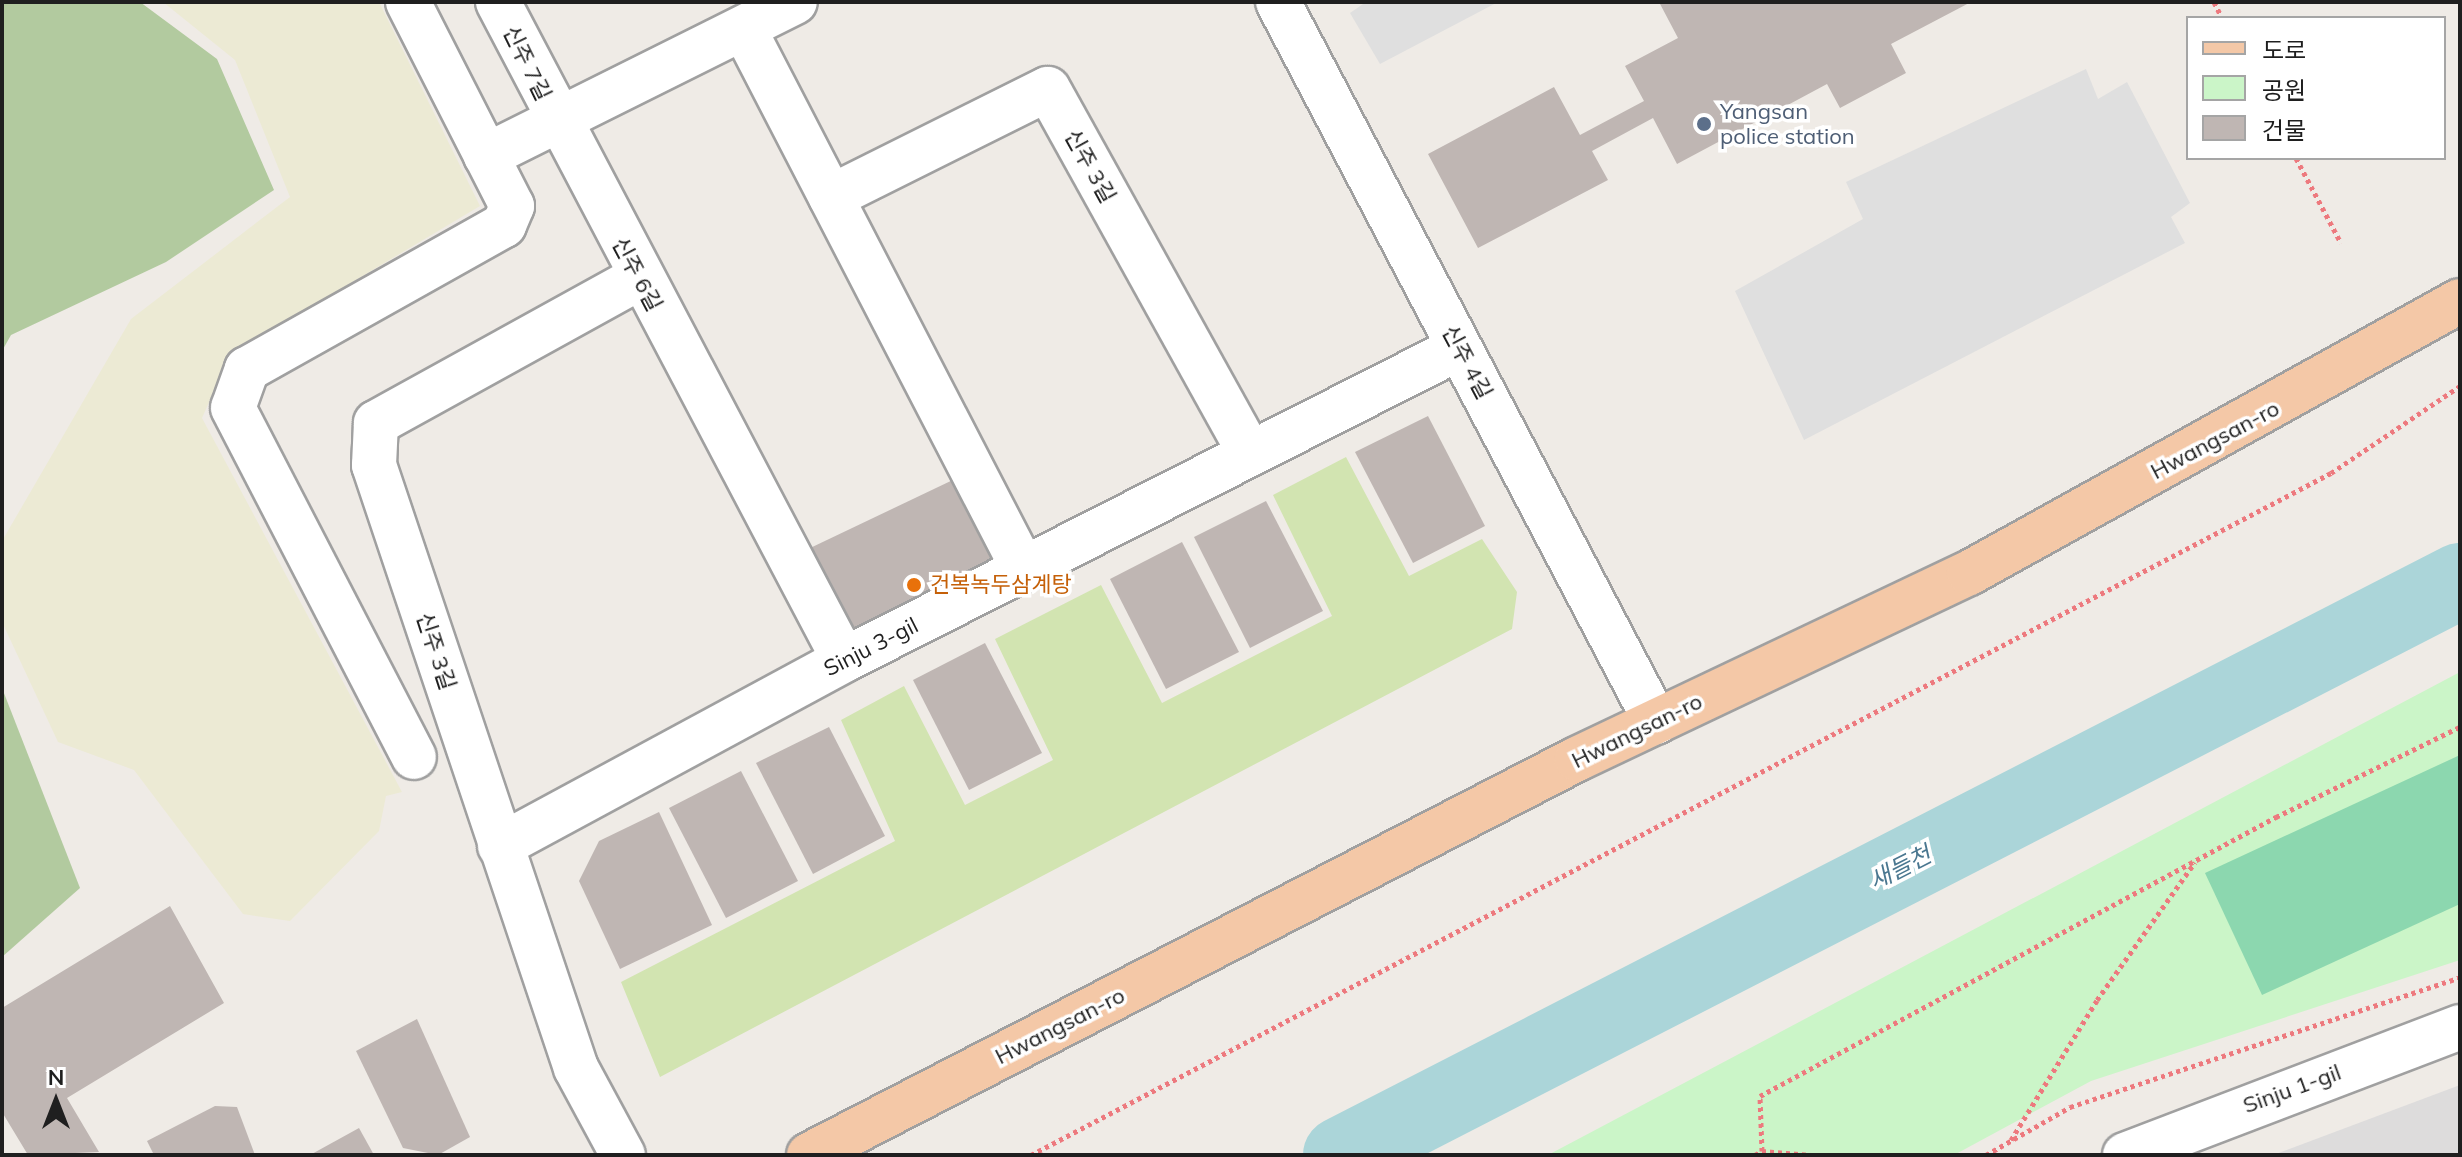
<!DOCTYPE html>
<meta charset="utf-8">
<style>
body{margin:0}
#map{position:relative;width:2462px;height:1157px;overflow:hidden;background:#efebe6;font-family:Mulish,"Noto Sans KR",sans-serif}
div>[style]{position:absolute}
.residential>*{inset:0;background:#dddcdc}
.farmland>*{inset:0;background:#ecead4}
.grass>*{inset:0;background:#d2e4b1}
.forest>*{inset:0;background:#b2ca9f}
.park>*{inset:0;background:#cbf5c8}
.pitch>*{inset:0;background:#8cd7af}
.parking>*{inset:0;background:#dfdfdf}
.river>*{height:76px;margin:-38px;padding:0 38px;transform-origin:38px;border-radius:38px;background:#abd5d9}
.building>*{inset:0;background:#bfb6b3}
.path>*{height:5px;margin-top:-2.5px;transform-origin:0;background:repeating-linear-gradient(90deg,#ed797e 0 4px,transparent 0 8px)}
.roads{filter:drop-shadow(2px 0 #a0a0a0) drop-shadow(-2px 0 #a0a0a0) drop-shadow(0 2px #a0a0a0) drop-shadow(0 -2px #a0a0a0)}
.minor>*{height:44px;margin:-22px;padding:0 22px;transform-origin:22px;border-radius:22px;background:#fff}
.major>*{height:44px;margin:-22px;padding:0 22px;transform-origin:22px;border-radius:22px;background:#f4c8a7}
.dots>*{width:22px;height:22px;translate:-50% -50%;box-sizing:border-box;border:4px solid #fff;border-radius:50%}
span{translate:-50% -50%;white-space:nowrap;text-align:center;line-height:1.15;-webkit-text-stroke:7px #fff;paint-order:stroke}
.street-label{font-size:22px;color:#1f1f1f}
.service-label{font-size:22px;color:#4e5e75}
.left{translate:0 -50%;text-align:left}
.food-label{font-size:22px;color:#c56008}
.water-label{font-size:24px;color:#4a7790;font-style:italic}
.frame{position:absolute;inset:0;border:4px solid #1f1f1f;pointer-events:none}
.legend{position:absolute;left:2186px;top:16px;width:260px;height:144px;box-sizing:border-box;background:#fff;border:2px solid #a5a5a5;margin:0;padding:10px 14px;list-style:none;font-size:24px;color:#1f1f1f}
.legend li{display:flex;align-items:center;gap:16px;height:40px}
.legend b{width:40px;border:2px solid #a5a5a5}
.north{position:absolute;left:16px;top:1061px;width:80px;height:80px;-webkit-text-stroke:6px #fff;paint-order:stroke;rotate:0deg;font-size:22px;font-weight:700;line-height:32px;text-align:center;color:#1f1f1f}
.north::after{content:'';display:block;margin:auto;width:28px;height:36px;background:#1f1f1f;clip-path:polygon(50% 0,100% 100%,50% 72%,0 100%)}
</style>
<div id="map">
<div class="residential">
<div style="clip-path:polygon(2460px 1085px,2460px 1155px,2273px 1155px)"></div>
</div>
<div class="farmland">
<div style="clip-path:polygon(163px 2px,379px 2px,480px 206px,230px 355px,202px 418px,402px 792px,386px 796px,379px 831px,290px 921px,243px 914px,134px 770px,58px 742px,2px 622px,2px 541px,131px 319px,290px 197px,235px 60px)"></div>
</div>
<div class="grass">
<div style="clip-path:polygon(1346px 457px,1409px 576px,1482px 539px,1517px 592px,1512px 629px,660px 1077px,621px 982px,895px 841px,841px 720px,904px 686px,965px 805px,1053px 760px,995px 639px,1101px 585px,1162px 703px,1332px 616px,1273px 495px)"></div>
</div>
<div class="forest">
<div style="clip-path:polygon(2px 2px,140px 2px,217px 59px,274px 190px,166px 262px,11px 335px,2px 351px)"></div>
<div style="clip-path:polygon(2px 688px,80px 888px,2px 957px)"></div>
</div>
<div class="park">
<div style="clip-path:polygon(2460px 672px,2460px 960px,2091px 1081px,1954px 1155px,1548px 1155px)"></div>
</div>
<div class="pitch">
<div style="clip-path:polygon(2460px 755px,2460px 904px,2262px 995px,2205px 873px)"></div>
</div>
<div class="parking">
<div style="clip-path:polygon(1366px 2px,1498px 2px,1380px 64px,1350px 13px)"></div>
<div style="clip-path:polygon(2086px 69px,2098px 99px,2127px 82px,2190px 203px,2171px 217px,2185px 243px,1804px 440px,1735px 291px,1863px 219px,1846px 182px)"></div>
</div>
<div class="river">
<div style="left:1341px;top:1155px;width:1258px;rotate:-27.16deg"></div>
</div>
<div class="building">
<div style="clip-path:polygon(1659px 2px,1971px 2px,1891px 44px,1906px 73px,1840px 108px,1827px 84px,1677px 164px,1653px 118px,1592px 151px,1608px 180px,1478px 248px,1428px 154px,1554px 87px,1580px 135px,1644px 101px,1625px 66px,1678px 38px)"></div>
<div style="clip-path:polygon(1428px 416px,1485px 526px,1413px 563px,1355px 452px)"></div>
<div style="clip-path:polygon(957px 478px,999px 566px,848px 639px,806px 550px)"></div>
<div style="clip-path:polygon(1266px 501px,1323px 611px,1250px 648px,1194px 537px)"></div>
<div style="clip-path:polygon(1182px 542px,1239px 652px,1166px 689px,1110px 579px)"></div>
<div style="clip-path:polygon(985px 643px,1042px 753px,969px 790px,913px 680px)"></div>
<div style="clip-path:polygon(829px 727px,885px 836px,813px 874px,756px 763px)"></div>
<div style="clip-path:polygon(741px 771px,798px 881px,726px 918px,669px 808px)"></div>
<div style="clip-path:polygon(659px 812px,712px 925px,620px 969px,579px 881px,599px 841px)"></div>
<div style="clip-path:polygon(170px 906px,224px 1003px,67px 1098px,99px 1152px,28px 1155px,2px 1112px,2px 1008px)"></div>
<div style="clip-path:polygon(417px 1019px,470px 1137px,438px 1155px,403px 1148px,356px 1051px)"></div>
<div style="clip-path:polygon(215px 1106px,237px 1107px,255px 1155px,154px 1155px,147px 1141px)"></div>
<div style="clip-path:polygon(359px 1128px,374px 1155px,310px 1155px)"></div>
</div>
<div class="path">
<div style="left:2214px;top:2px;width:18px;rotate:63deg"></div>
<div style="left:2296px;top:158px;width:96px;rotate:62.1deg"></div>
<div style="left:2011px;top:1140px;width:164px;rotate:-58.4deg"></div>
<div style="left:2097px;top:1000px;width:169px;rotate:-54.6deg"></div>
<div style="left:1762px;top:1151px;width:49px;rotate:4.7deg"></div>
<div style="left:1031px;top:1155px;width:1468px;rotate:-27.68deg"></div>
<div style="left:2331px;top:473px;width:156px;rotate:-34deg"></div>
<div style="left:1755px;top:1155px;width:8px;rotate:-30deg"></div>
<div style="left:1762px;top:1151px;width:55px;rotate:-92.1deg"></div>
<div style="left:1760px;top:1096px;width:587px;rotate:-28.4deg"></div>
<div style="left:2276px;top:817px;width:205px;rotate:-26.1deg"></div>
<div style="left:1986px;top:1155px;width:97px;rotate:-29.7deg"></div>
<div style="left:2070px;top:1107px;width:411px;rotate:-18.4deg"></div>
</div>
<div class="roads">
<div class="minor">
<div style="left:408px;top:2px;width:229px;rotate:63deg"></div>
<div style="left:512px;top:206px;width:21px;rotate:113deg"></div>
<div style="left:504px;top:225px;width:295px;rotate:150.7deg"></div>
<div style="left:247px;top:369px;width:41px;rotate:109.7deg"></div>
<div style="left:233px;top:408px;width:393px;rotate:62.6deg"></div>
<div style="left:498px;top:2px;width:743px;rotate:62.26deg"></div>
<div style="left:1278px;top:2px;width:813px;rotate:62.3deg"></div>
<div style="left:744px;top:29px;width:609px;rotate:62.64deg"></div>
<div style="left:486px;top:156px;width:345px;rotate:-26.5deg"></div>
<div style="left:831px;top:197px;width:242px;rotate:-26.5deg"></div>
<div style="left:1048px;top:89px;width:417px;rotate:61deg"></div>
<div style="left:500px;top:846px;width:391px;rotate:-28.4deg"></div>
<div style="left:844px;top:660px;width:690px;rotate:-26.9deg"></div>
<div style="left:623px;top:1155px;width:99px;rotate:-118.4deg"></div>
<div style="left:576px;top:1068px;width:636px;rotate:-108.52deg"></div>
<div style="left:374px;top:465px;width:42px;rotate:-87.3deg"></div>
<div style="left:376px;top:423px;width:300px;rotate:-28.9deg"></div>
<div style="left:2125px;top:1155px;width:359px;rotate:-20.9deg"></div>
</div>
<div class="major">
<div style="left:809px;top:1155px;width:864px;rotate:-27.28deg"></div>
<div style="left:1577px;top:759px;width:434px;rotate:-25.4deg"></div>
<div style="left:1969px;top:573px;width:561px;rotate:-28.99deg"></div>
</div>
</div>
<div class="dots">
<div style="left:1704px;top:124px;background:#5c6f8a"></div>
<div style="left:914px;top:585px;background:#e8710a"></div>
</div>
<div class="street-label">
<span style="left:527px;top:63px;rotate:64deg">신주 7길</span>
<span style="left:1090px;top:166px;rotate:61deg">신주 3길</span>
<span style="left:637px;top:274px;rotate:62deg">신주 6길</span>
<span style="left:1467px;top:362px;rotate:62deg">신주 4길</span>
<span style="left:2215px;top:440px;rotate:-28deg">Hwangsan-ro</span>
<span style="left:871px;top:647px;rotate:-27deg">Sinju 3-gil</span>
<span style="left:436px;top:651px;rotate:72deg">신주 3길</span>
<span style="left:1637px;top:731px;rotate:-26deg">Hwangsan-ro</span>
<span style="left:1060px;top:1026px;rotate:-27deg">Hwangsan-ro</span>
<span style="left:2292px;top:1089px;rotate:-20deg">Sinju 1-gil</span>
</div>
<div class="service-label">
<span class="left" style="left:1720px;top:124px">Yangsan<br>police station</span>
</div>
<div class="food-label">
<span class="left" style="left:930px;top:585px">건복녹두삼계탕</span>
</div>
<div class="water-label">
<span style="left:1900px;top:868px;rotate:-27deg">새들천</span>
</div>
<div class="frame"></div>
<ul class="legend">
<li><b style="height:10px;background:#f4c8a7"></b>도로</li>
<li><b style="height:22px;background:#cbf5c8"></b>공원</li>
<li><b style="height:22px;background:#bfb6b3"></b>건물</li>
</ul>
<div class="north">N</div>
</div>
